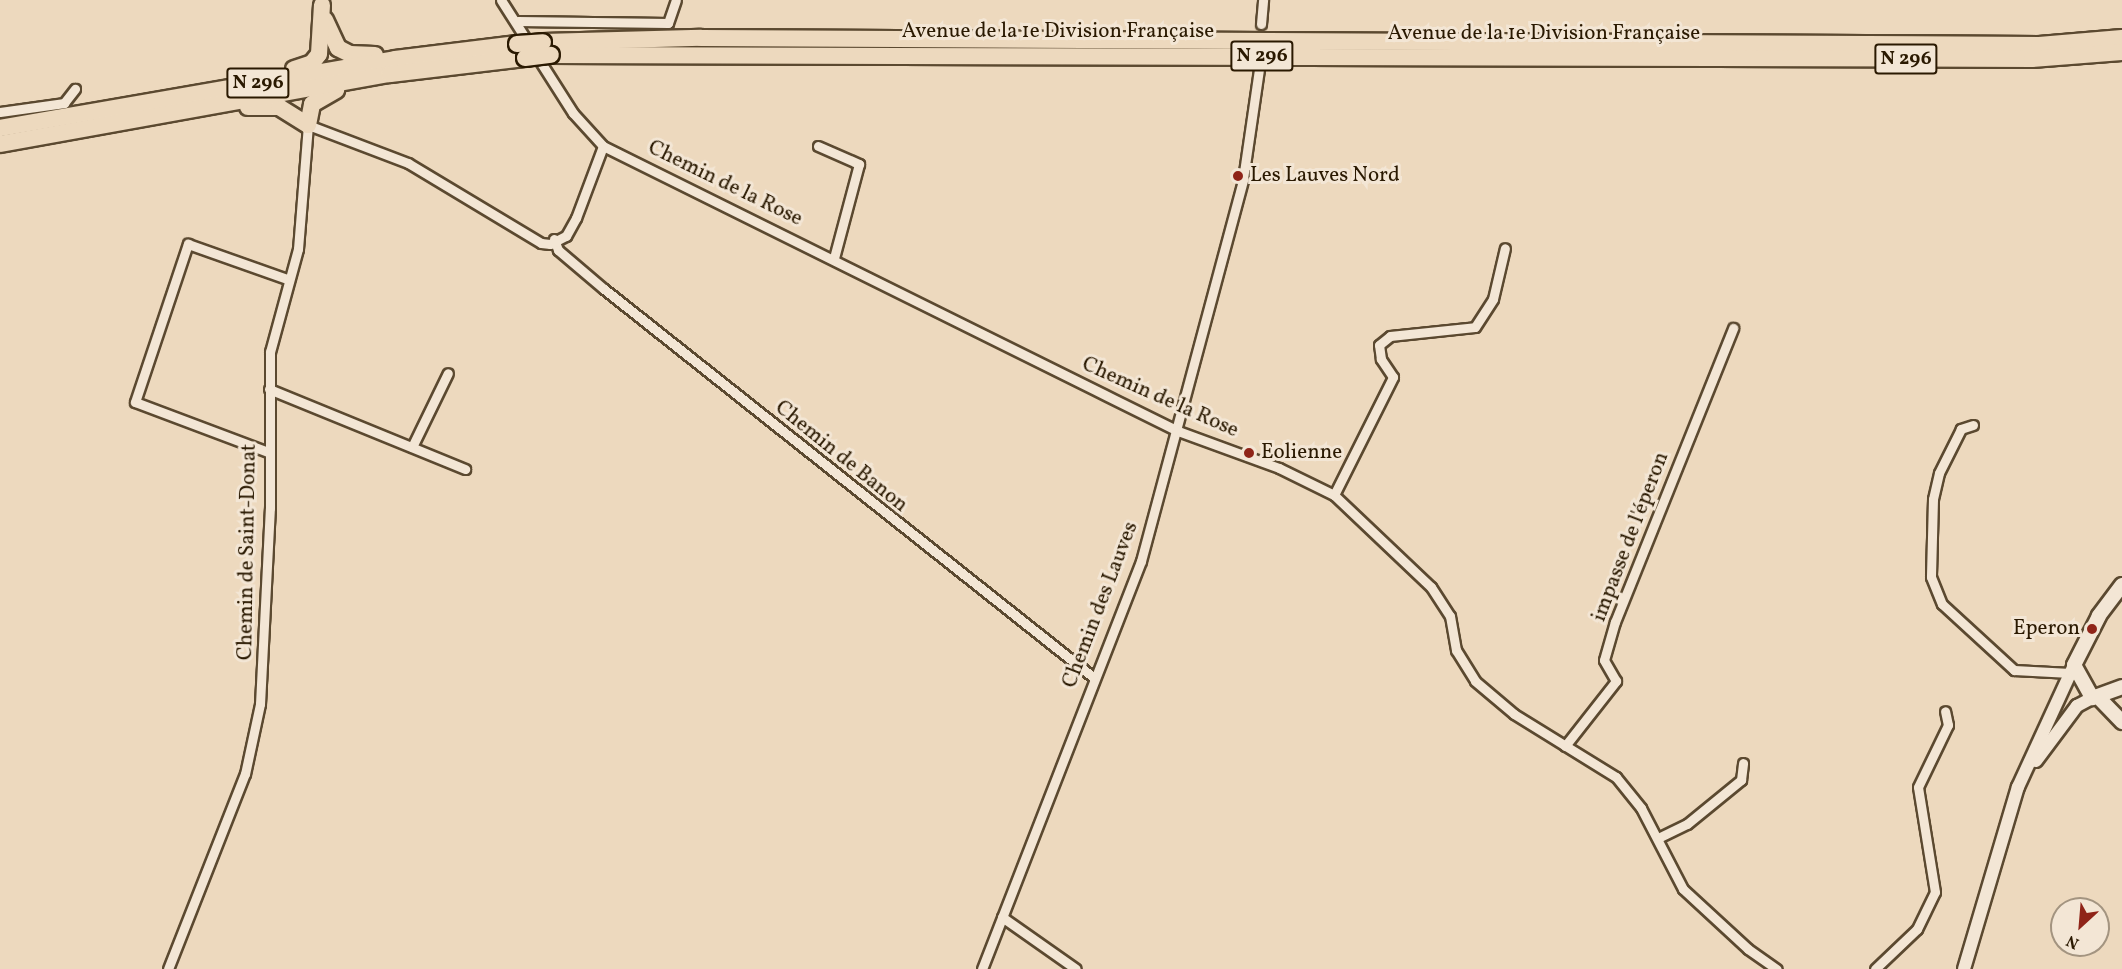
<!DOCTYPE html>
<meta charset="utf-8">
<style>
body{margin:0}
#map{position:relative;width:2122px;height:969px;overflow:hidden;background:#edd9be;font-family:Vollkorn,serif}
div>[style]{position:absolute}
.roads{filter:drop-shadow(2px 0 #5b4930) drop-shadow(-2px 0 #5b4930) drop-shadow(0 2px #5b4930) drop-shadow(0 -2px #5b4930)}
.minor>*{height:9px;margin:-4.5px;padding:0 4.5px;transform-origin:4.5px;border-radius:4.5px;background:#f3e6d5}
.tertiary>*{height:12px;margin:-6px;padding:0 6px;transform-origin:6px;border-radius:6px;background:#f3e6d5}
.secondary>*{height:14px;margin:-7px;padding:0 7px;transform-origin:7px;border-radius:7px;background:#f3e6d5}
.trunk>*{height:16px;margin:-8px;padding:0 8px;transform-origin:8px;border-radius:8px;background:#edd9be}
.bridges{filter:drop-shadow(2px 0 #2a1901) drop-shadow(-2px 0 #2a1901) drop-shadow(0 2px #2a1901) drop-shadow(0 -2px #2a1901)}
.trunk-bridge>*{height:16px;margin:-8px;padding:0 8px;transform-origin:8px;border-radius:8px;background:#edd9be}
.dots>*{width:16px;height:16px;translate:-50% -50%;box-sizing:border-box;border:3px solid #f3e6d5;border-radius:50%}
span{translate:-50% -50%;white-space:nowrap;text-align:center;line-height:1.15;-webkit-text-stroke:6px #f3e6d5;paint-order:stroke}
.shield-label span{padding:2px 4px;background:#f3e6d5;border:2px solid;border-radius:4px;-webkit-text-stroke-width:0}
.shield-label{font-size:20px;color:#2a1901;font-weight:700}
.street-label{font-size:21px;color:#2a1901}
.poi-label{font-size:21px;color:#2a1901}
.left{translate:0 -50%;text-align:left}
.right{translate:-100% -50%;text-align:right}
.north{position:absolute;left:2050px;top:897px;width:60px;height:60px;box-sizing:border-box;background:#f3e6d5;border:2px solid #a39480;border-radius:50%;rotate:206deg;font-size:16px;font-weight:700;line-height:24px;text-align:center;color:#2a1901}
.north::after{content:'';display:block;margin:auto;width:21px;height:27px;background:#8f2418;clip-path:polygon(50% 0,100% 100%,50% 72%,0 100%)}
</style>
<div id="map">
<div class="roads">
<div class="minor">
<div style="left:501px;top:0;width:134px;rotate:57.5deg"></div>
<div style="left:573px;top:113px;width:45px;rotate:47.7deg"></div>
<div style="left:603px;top:146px;width:642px;rotate:26.37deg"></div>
<div style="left:1178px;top:431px;width:108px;rotate:20.1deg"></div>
<div style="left:1279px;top:468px;width:61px;rotate:26.1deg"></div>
<div style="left:1334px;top:495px;width:134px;rotate:43.5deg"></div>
<div style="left:1431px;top:587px;width:35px;rotate:57deg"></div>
<div style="left:1450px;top:616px;width:35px;rotate:80deg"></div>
<div style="left:1456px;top:650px;width:36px;rotate:58deg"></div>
<div style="left:1475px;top:681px;width:51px;rotate:40.2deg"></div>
<div style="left:1514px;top:714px;width:120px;rotate:31.7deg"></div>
<div style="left:1616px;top:777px;width:40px;rotate:51deg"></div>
<div style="left:1641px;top:808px;width:91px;rotate:62.6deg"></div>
<div style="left:1683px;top:889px;width:88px;rotate:42.7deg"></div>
<div style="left:1748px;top:949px;width:35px;rotate:35deg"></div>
<div style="left:518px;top:21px;width:150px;rotate:0.8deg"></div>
<div style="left:668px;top:23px;width:24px;rotate:-71deg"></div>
<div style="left:1261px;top:24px;width:24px;rotate:-85deg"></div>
<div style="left:0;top:112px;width:65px;rotate:-8deg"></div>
<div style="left:64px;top:103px;width:18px;rotate:-52deg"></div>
<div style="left:818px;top:146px;width:45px;rotate:23.7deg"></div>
<div style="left:859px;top:164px;width:97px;rotate:104.9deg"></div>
<div style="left:554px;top:239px;width:12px;rotate:70deg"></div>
<div style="left:558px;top:250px;width:60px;rotate:40.3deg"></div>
<div style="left:604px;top:289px;width:624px;rotate:38.43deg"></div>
<div style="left:269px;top:389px;width:212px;rotate:22.2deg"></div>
<div style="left:1973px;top:425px;width:13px;rotate:162deg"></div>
<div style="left:1961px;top:429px;width:49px;rotate:116.6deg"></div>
<div style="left:1939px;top:473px;width:27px;rotate:103deg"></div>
<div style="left:1933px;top:499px;width:78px;rotate:91.5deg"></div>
<div style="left:1931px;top:577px;width:29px;rotate:68deg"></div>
<div style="left:1942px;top:604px;width:98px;rotate:42.5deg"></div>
<div style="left:2014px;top:670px;width:56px;rotate:3.1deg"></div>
<div style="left:412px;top:447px;width:82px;rotate:-64.1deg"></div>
<div style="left:268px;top:452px;width:142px;rotate:-159.4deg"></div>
<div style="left:135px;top:402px;width:167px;rotate:-71.5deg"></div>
<div style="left:188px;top:244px;width:105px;rotate:19.5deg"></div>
<div style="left:1334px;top:495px;width:132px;rotate:-63.4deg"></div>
<div style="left:1393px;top:377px;width:22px;rotate:-124deg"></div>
<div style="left:1381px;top:359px;width:14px;rotate:-98deg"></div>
<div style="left:1379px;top:345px;width:14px;rotate:-39deg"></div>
<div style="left:1390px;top:336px;width:85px;rotate:-6deg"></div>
<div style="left:1475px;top:327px;width:33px;rotate:-57deg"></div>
<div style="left:1493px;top:299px;width:52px;rotate:-76.8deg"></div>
<div style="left:1565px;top:746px;width:83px;rotate:-51.9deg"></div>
<div style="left:1616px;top:681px;width:24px;rotate:-120deg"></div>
<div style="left:1604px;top:660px;width:40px;rotate:-74deg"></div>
<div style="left:1615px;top:622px;width:317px;rotate:-68.1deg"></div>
<div style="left:1658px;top:838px;width:32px;rotate:-26deg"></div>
<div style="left:1687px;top:824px;width:70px;rotate:-39.2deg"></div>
<div style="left:1741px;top:780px;width:17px;rotate:-83deg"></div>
<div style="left:1002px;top:917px;width:90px;rotate:35.1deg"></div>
<div style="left:168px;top:969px;width:210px;rotate:-68.5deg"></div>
<div style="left:245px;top:774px;width:72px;rotate:-77.9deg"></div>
<div style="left:260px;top:704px;width:196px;rotate:-87.1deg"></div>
<div style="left:270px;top:508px;width:156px;rotate:-90deg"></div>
<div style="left:270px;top:352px;width:107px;rotate:-74.8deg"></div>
<div style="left:298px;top:249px;width:124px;rotate:-85.4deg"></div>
<div style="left:308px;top:125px;width:107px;rotate:20.8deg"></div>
<div style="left:408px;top:163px;width:155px;rotate:31deg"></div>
<div style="left:541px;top:243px;width:9px;rotate:6deg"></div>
<div style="left:550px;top:244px;width:18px;rotate:-27deg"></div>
<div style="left:566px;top:236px;width:21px;rotate:-61deg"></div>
<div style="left:576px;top:218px;width:77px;rotate:-69.4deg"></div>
<div style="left:982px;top:969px;width:438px;rotate:-68.7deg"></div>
<div style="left:1141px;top:561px;width:395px;rotate:-75deg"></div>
<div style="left:1243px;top:179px;width:111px;rotate:-81.7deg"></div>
<div style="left:1875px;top:969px;width:58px;rotate:-43.6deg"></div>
<div style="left:1917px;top:929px;width:41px;rotate:-64.1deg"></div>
<div style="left:1935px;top:892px;width:106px;rotate:-99.2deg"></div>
<div style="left:1918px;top:787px;width:69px;rotate:-64.2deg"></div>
<div style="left:1948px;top:725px;width:14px;rotate:-102deg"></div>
</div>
<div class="tertiary">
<div style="left:2036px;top:761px;width:69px;rotate:-53.3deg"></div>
<div style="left:2077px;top:706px;width:17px;rotate:-28deg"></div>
<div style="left:1964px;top:969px;width:190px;rotate:-73.5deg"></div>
<div style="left:2018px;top:787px;width:134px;rotate:-65.3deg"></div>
</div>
<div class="secondary">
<div style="left:2122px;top:585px;width:39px;rotate:127deg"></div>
<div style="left:2099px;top:616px;width:55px;rotate:117deg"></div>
<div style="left:2074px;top:665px;width:38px;rotate:61deg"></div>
<div style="left:2092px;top:698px;width:32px;rotate:-20deg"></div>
<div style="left:2098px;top:697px;width:35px;rotate:46deg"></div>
</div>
<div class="trunk">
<div style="left:325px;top:20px;width:31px;rotate:65deg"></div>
<div style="left:338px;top:48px;width:13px;rotate:27deg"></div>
<div style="left:350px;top:54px;width:25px;rotate:2deg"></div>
<div style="left:543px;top:42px;width:158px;rotate:-1.5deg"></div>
<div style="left:701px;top:38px;width:1338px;rotate:0.3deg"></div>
<div style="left:2039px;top:45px;width:83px;rotate:-4.8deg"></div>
<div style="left:551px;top:55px;width:1481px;rotate:0.15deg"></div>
<div style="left:2032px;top:59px;width:90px;rotate:-4.4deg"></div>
<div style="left:294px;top:69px;width:19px;rotate:-18deg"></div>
<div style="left:312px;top:63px;width:11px;rotate:-52deg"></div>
<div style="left:319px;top:54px;width:49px;rotate:-86.5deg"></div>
<div style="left:248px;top:107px;width:31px"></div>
<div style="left:279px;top:107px;width:34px;rotate:32deg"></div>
<div style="left:308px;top:125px;width:21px;rotate:-79deg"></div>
<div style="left:312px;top:104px;width:28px;rotate:-30deg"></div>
<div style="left:0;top:128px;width:401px;rotate:-9.9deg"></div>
<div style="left:395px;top:59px;width:123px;rotate:-7deg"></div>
<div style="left:0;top:144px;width:396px;rotate:-10.2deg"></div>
<div style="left:390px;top:74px;width:136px;rotate:-6.8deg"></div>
</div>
</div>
<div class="bridges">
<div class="trunk-bridge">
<div style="left:517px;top:44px;width:26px;rotate:-4deg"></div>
<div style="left:525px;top:58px;width:26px;rotate:-7deg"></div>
</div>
</div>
<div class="dots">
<div style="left:1238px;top:176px;background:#8f2418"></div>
<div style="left:1249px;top:453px;background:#8f2418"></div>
<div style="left:2092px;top:629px;background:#8f2418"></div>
</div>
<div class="shield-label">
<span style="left:1262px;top:56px">N 296</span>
<span style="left:1906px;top:59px">N 296</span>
<span style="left:258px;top:83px">N 296</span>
</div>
<div class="street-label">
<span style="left:1058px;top:32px">Avenue de la 1e Division Française</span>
<span style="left:1544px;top:34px">Avenue de la 1e Division Française</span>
<span style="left:725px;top:184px;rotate:26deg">Chemin de la Rose</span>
<span style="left:1160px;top:398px;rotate:24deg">Chemin de la Rose</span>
<span style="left:841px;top:457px;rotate:39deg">Chemin de Banon</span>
<span style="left:1631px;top:537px;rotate:-69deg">impasse de l'éperon</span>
<span style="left:248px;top:552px;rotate:-89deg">Chemin de Saint-Donat</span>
<span style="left:1101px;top:605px;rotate:-69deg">Chemin des Lauves</span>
</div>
<div class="poi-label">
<span class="left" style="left:1250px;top:176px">Les Lauves Nord</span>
<span class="left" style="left:1261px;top:453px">Eolienne</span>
<span class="right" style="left:2080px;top:629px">Eperon</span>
</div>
<div class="north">N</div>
</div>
